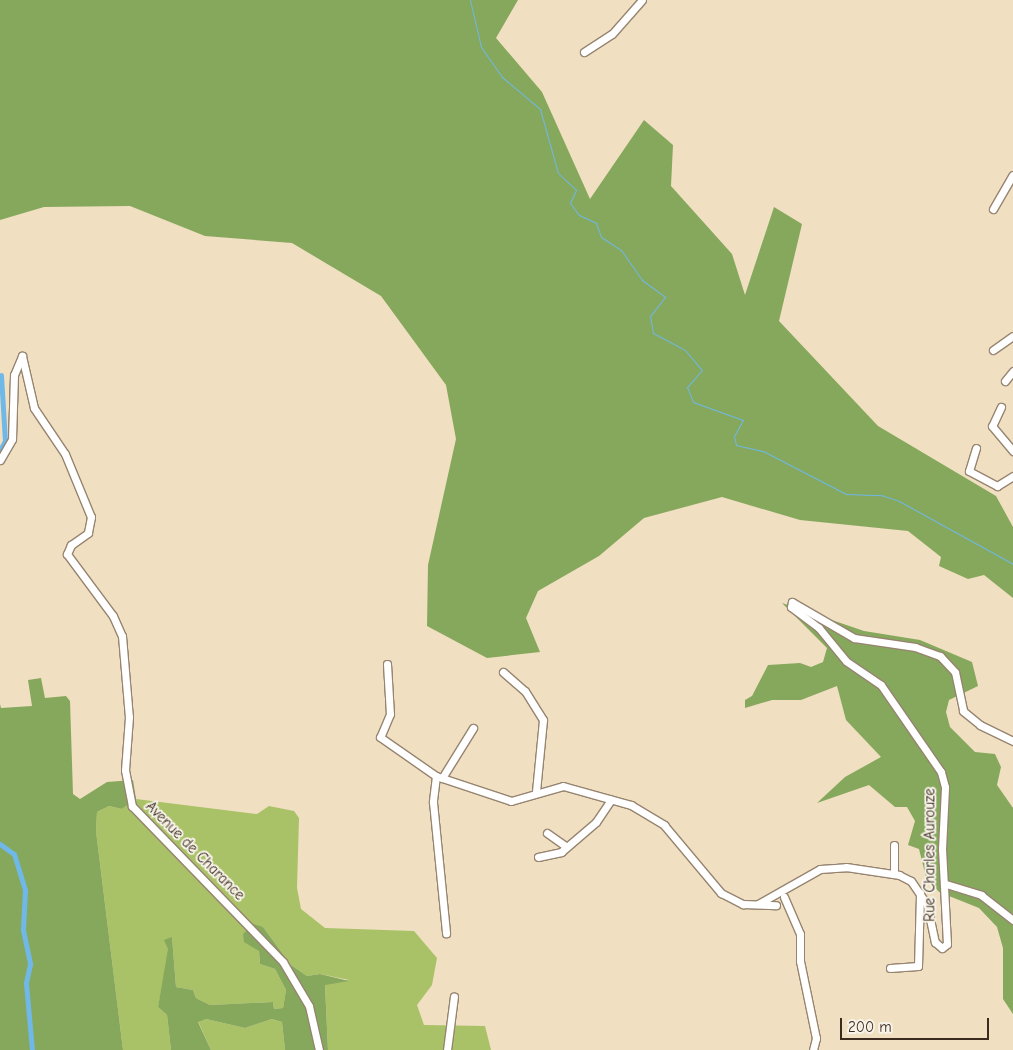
<!DOCTYPE html>
<style>
body{margin:0}
#map{position:relative;width:1013px;height:1050px;overflow:hidden;background:#f0dfc1;font-family:"Comic Neue",sans-serif}
div>[style]{position:absolute}
.green>*{inset:0;background:#a9c267}
.forest>*{inset:0;background:#86a85c}
.stream>*{height:1px;margin:-0.5px;padding:0 0.5px;transform-origin:0.5px;border-radius:0.5px;background:#6fb8e7}
.canal>*{height:5px;margin:-2.5px;padding:0 2.5px;transform-origin:2.5px;border-radius:2.5px;background:#6fb8e7}
.roads{filter:drop-shadow(1px 0 #968470) drop-shadow(-1px 0 #968470) drop-shadow(0 1px #968470) drop-shadow(0 -1px #968470)}
.minor>*{height:7px;margin:-3.5px;padding:0 3.5px;transform-origin:3.5px;border-radius:3.5px;background:#fff}
span{translate:-50% -50%;white-space:nowrap;text-align:center;line-height:1.15;-webkit-text-stroke:4px #f7f3e8;paint-order:stroke}
.street-label{font-size:15px;color:#3b2a1e}
.scale{position:absolute;left:840px;top:1018px;width:149px;height:22px;box-sizing:border-box;border:2px solid #3b2a1e;border-top:0;padding-left:6px;font-size:15px;line-height:18px;white-space:nowrap;color:#3b2a1e;-webkit-text-stroke:4px #f7f3e8;paint-order:stroke}
</style>
<div id="map">
<div class="green">
<div style="clip-path:polygon(136px 799px,257px 814px,269px 806px,294px 811px,299px 818px,297px 888px,301px 909px,325px 928px,414px 931px,437px 958px,432px 985px,417px 1005px,424px 1025px,485px 1026px,491px 1050px,328px 1050px,325px 984px,349px 980px,320px 974px,307px 976px,291px 965px,263px 927px,253px 943px,259px 951px,260px 964px,275px 969px,286px 990px,283px 1008px,274px 1009px,273px 1002px,210px 1005px,196px 998px,193px 990px,176px 987px,172px 937px,158px 1007px,167px 1015px,171px 1050px,123px 1050px,96px 831px,97px 812px,109px 806px,122px 809px)"></div>
<div style="clip-path:polygon(206px 1019px,245px 1028px,272px 1019px,282px 1022px,285px 1050px,211px 1050px,198px 1021px)"></div>
</div>
<div class="forest">
<div style="clip-path:polygon(0 0,518px 0,496px 38px,542px 92px,590px 199px,644px 120px,673px 145px,671px 186px,732px 254px,745px 295px,774px 207px,802px 224px,779px 321px,878px 426px,996px 496px,1013px 527px,1013px 598px,984px 575px,968px 579px,939px 566px,941px 557px,908px 531px,800px 520px,722px 497px,644px 518px,599px 556px,538px 591px,526px 618px,540px 652px,487px 658px,427px 626px,428px 565px,456px 439px,446px 385px,381px 296px,292px 243px,205px 236px,130px 206px,44px 207px,0 220px)"></div>
<div style="clip-path:polygon(782px 603px,864px 631px,920px 640px,972px 662px,978px 686px,949px 700px,946px 712px,950px 727px,975px 752px,995px 754px,1001px 767px,997px 785px,1013px 808px,1013px 1014px,1003px 999px,1003px 948px,997px 927px,979px 908px,939px 892px,926px 877px,919px 849px,908px 845px,915px 821px,907px 807px,895px 807px,869px 785px,817px 803px,845px 777px,881px 757px,846px 720px,837px 686px,801px 700px,772px 700px,745px 708px,745px 700px,752px 696px,768px 665px,800px 663px,811px 667px,823px 662px,827px 648px)"></div>
<div style="clip-path:polygon(41px 678px,45px 698px,66px 696px,70px 701px,73px 794px,80px 799px,107px 782px,133px 780px,136px 799px,122px 809px,109px 806px,97px 812px,96px 831px,123px 1050px,0 1050px,0 704px,1px 708px,32px 706px,28px 680px)"></div>
<div style="clip-path:polygon(253px 924px,263px 927px,291px 965px,307px 976px,320px 974px,349px 981px,325px 985px,328px 1050px,285px 1050px,282px 1022px,272px 1019px,245px 1028px,206px 1019px,198px 1022px,211px 1050px,171px 1050px,167px 1015px,158px 1007px,168px 949px,164px 940px,172px 937px,176px 987px,193px 990px,196px 998px,210px 1005px,273px 1002px,274px 1009px,283px 1008px,286px 990px,275px 969px,260px 964px,259px 951px,244px 942px,243px 934px)"></div>
</div>
<div class="stream">
<div style="left:470px;top:0;width:48px;rotate:76.8deg"></div>
<div style="left:481px;top:47px;width:37px;rotate:55deg"></div>
<div style="left:502px;top:77px;width:50px;rotate:40.1deg"></div>
<div style="left:540px;top:109px;width:66px;rotate:74.3deg"></div>
<div style="left:558px;top:173px;width:25px;rotate:43deg"></div>
<div style="left:576px;top:190px;width:14px;rotate:115deg"></div>
<div style="left:570px;top:203px;width:15px;rotate:53deg"></div>
<div style="left:579px;top:215px;width:19px;rotate:25deg"></div>
<div style="left:596px;top:223px;width:15px;rotate:70deg"></div>
<div style="left:601px;top:237px;width:24px;rotate:33deg"></div>
<div style="left:621px;top:250px;width:37px;rotate:55deg"></div>
<div style="left:642px;top:280px;width:29px;rotate:36deg"></div>
<div style="left:665px;top:297px;width:24px;rotate:128deg"></div>
<div style="left:650px;top:316px;width:17px;rotate:80deg"></div>
<div style="left:653px;top:333px;width:36px;rotate:28deg"></div>
<div style="left:685px;top:350px;width:26px;rotate:50deg"></div>
<div style="left:702px;top:370px;width:23px;rotate:131deg"></div>
<div style="left:687px;top:387px;width:16px;rotate:68deg"></div>
<div style="left:693px;top:402px;width:53px;rotate:19.8deg"></div>
<div style="left:743px;top:420px;width:18px;rotate:119deg"></div>
<div style="left:734px;top:436px;width:9px;rotate:77deg"></div>
<div style="left:736px;top:445px;width:28px;rotate:13deg"></div>
<div style="left:763px;top:451px;width:93px;rotate:27.4deg"></div>
<div style="left:846px;top:494px;width:35px;rotate:2deg"></div>
<div style="left:881px;top:495px;width:19px;rotate:18deg"></div>
<div style="left:899px;top:501px;width:130px;rotate:28.9deg"></div>
</div>
<div class="canal">
<div style="left:0;top:450px;width:10px;rotate:-61deg"></div>
<div style="left:5px;top:441px;width:66px;rotate:-93.5deg"></div>
<div style="left:0;top:844px;width:17px;rotate:36deg"></div>
<div style="left:14px;top:854px;width:38px;rotate:73deg"></div>
<div style="left:25px;top:890px;width:40px;rotate:92.9deg"></div>
<div style="left:23px;top:930px;width:35px;rotate:78deg"></div>
<div style="left:30px;top:964px;width:19px;rotate:102deg"></div>
<div style="left:26px;top:983px;width:67px;rotate:84.9deg"></div>
</div>
<div class="roads">
<div class="minor">
<div style="left:584px;top:52px;width:33px;rotate:-33deg"></div>
<div style="left:612px;top:34px;width:45px;rotate:-48.6deg"></div>
<div style="left:993px;top:209px;width:39px;rotate:-60deg"></div>
<div style="left:993px;top:350px;width:24px;rotate:-35deg"></div>
<div style="left:1005px;top:381px;width:13px;rotate:-51deg"></div>
<div style="left:1001px;top:407px;width:21px;rotate:115deg"></div>
<div style="left:992px;top:426px;width:33px;rotate:50deg"></div>
<div style="left:976px;top:448px;width:24px;rotate:107deg"></div>
<div style="left:969px;top:471px;width:32px;rotate:28deg"></div>
<div style="left:997px;top:486px;width:19px;rotate:-32deg"></div>
<div style="left:0;top:460px;width:24px;rotate:-60deg"></div>
<div style="left:12px;top:439px;width:64px;rotate:-88.2deg"></div>
<div style="left:14px;top:375px;width:21px;rotate:-67deg"></div>
<div style="left:22px;top:356px;width:53px;rotate:77deg"></div>
<div style="left:34px;top:408px;width:55px;rotate:56deg"></div>
<div style="left:65px;top:454px;width:68px;rotate:67.6deg"></div>
<div style="left:91px;top:517px;width:16px;rotate:101deg"></div>
<div style="left:88px;top:533px;width:21px;rotate:145deg"></div>
<div style="left:71px;top:545px;width:10px;rotate:114deg"></div>
<div style="left:67px;top:554px;width:77px;rotate:53.4deg"></div>
<div style="left:113px;top:616px;width:22px;rotate:66deg"></div>
<div style="left:122px;top:636px;width:81px;rotate:85.1deg"></div>
<div style="left:129px;top:717px;width:53px;rotate:94.3deg"></div>
<div style="left:125px;top:770px;width:37px;rotate:79deg"></div>
<div style="left:132px;top:806px;width:217px;rotate:45.9deg"></div>
<div style="left:283px;top:962px;width:51px;rotate:59.4deg"></div>
<div style="left:309px;top:1006px;width:45px;rotate:77.2deg"></div>
<div style="left:387px;top:664px;width:50px;rotate:86.6deg"></div>
<div style="left:390px;top:714px;width:25px;rotate:113deg"></div>
<div style="left:380px;top:737px;width:68px;rotate:34.9deg"></div>
<div style="left:436px;top:776px;width:79px;rotate:18.4deg"></div>
<div style="left:511px;top:801px;width:54px;rotate:-16.1deg"></div>
<div style="left:563px;top:786px;width:71px;rotate:15.6deg"></div>
<div style="left:631px;top:805px;width:39px;rotate:31deg"></div>
<div style="left:664px;top:825px;width:89px;rotate:50deg"></div>
<div style="left:721px;top:893px;width:25px;rotate:27deg"></div>
<div style="left:743px;top:904px;width:33px;rotate:2deg"></div>
<div style="left:503px;top:672px;width:29px;rotate:41deg"></div>
<div style="left:525px;top:691px;width:34px;rotate:58deg"></div>
<div style="left:543px;top:720px;width:72px;rotate:95.6deg"></div>
<div style="left:436px;top:776px;width:26px;rotate:97deg"></div>
<div style="left:433px;top:802px;width:132px;rotate:84.3deg"></div>
<div style="left:442px;top:778px;width:59px;rotate:-58.2deg"></div>
<div style="left:547px;top:833px;width:24px;rotate:35deg"></div>
<div style="left:538px;top:857px;width:24px;rotate:-12deg"></div>
<div style="left:561px;top:852px;width:46px;rotate:-40.6deg"></div>
<div style="left:596px;top:822px;width:27px;rotate:-56deg"></div>
<div style="left:894px;top:874px;width:29px;rotate:-90deg"></div>
<div style="left:946px;top:884px;width:37px;rotate:17deg"></div>
<div style="left:981px;top:895px;width:41px;rotate:38deg"></div>
<div style="left:784px;top:897px;width:40px;rotate:66.6deg"></div>
<div style="left:800px;top:934px;width:27px;rotate:90deg"></div>
<div style="left:800px;top:961px;width:79px;rotate:78.3deg"></div>
<div style="left:816px;top:1038px;width:12px;rotate:104deg"></div>
<div style="left:758px;top:904px;width:71px;rotate:-29.4deg"></div>
<div style="left:820px;top:869px;width:26px;rotate:-4deg"></div>
<div style="left:846px;top:867px;width:54px;rotate:8.6deg"></div>
<div style="left:899px;top:875px;width:13px;rotate:27deg"></div>
<div style="left:911px;top:881px;width:29px;rotate:56deg"></div>
<div style="left:927px;top:905px;width:38px;rotate:78deg"></div>
<div style="left:935px;top:942px;width:9px;rotate:41deg"></div>
<div style="left:942px;top:948px;width:6px;rotate:-39deg"></div>
<div style="left:947px;top:944px;width:95px;rotate:-93deg"></div>
<div style="left:942px;top:849px;width:62px;rotate:-87.2deg"></div>
<div style="left:945px;top:787px;width:16px;rotate:-105deg"></div>
<div style="left:941px;top:772px;width:106px;rotate:-124.6deg"></div>
<div style="left:881px;top:685px;width:42px;rotate:-145.6deg"></div>
<div style="left:846px;top:661px;width:43px;rotate:-129.3deg"></div>
<div style="left:819px;top:628px;width:35px;rotate:-143deg"></div>
<div style="left:791px;top:607px;width:5px;rotate:-79deg"></div>
<div style="left:792px;top:602px;width:72px;rotate:30.1deg"></div>
<div style="left:854px;top:638px;width:62px;rotate:8.4deg"></div>
<div style="left:915px;top:647px;width:27px;rotate:20deg"></div>
<div style="left:940px;top:656px;width:22px;rotate:47deg"></div>
<div style="left:955px;top:672px;width:40px;rotate:78deg"></div>
<div style="left:963px;top:711px;width:22px;rotate:39deg"></div>
<div style="left:980px;top:725px;width:37px;rotate:26deg"></div>
<div style="left:890px;top:968px;width:28px;rotate:-4deg"></div>
<div style="left:918px;top:966px;width:73px;rotate:-88.4deg"></div>
<div style="left:447px;top:1050px;width:54px;rotate:-82.6deg"></div>
</div>
</div>
<div class="street-label">
<span style="left:195px;top:851px;rotate:45deg">Avenue de Charance</span>
<span style="left:930px;top:855px;rotate:-90deg">Rue Charles Aurouze</span>
</div>
<div class="scale">200 m</div>
</div>
